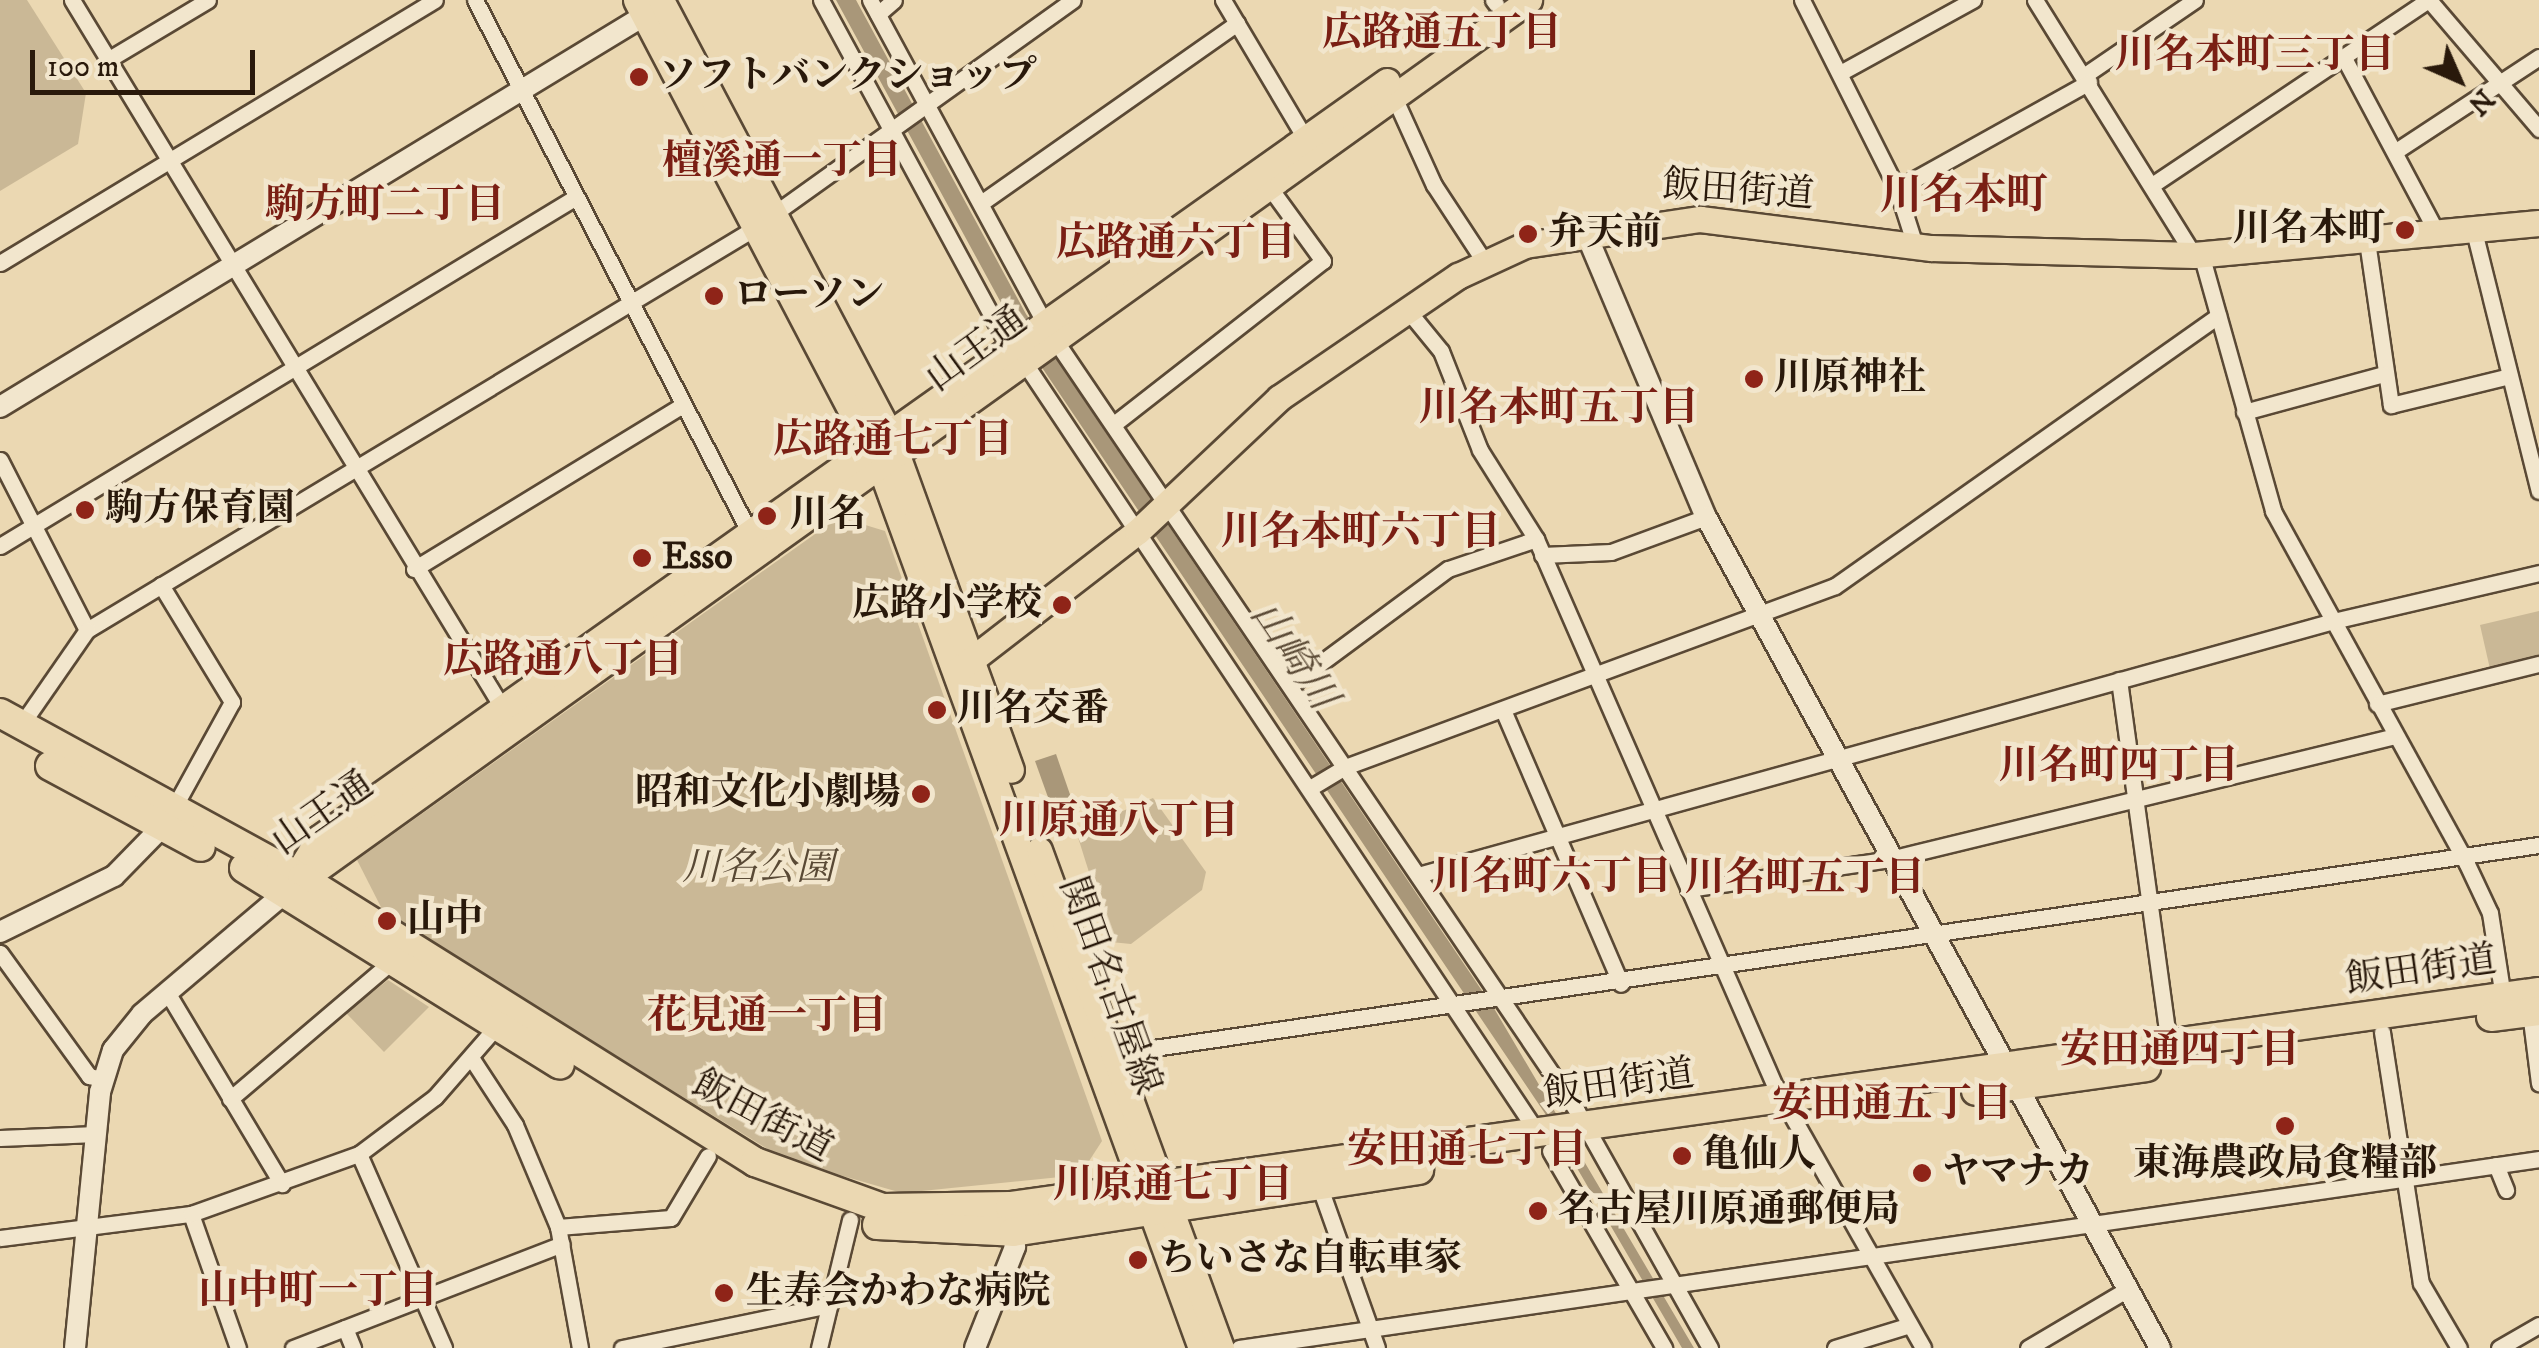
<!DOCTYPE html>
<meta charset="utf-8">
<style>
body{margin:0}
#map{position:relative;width:2539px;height:1348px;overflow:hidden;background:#ebd8b2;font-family:"IM FELL DW Pica","Noto Serif JP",serif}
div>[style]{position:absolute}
.green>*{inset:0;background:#cab896}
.water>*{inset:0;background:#a99779}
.roads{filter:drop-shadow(2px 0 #5a4935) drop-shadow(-2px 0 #5a4935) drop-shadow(0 2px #5a4935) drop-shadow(0 -2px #5a4935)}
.minor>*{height:15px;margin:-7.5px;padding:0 7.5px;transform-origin:7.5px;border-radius:7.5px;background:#f2e6cd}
.tertiary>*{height:20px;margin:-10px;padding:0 10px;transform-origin:10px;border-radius:10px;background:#f2e6cd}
.primary>*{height:25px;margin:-12.5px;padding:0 12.5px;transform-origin:12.5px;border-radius:12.5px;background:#ebd8b2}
.trunk>*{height:28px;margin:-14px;padding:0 14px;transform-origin:14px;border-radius:14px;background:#ebd8b2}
.dots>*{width:28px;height:28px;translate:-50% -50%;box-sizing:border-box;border:5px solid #f2e6cd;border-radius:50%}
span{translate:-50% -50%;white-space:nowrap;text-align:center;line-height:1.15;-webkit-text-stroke:9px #f2e6cd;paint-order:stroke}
.poi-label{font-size:38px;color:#29190b;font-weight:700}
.left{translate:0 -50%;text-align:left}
.right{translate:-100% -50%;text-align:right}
.street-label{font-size:38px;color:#29190b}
.park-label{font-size:38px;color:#594935;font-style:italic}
.neighbourhood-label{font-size:40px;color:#7a1f14;font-weight:700}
.water-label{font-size:40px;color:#5c4b37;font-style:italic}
.quarter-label{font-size:42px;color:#7a1f14;font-weight:700}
.north{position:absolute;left:2409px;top:30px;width:100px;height:100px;-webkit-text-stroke:8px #f2e6cd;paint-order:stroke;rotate:135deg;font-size:28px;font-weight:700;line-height:40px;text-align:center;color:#29190b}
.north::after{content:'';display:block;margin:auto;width:35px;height:45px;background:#29190b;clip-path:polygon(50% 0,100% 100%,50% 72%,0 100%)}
.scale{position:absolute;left:30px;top:50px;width:225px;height:45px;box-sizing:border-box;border:5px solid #29190b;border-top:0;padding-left:12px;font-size:30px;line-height:35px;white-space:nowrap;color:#29190b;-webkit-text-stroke:8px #f2e6cd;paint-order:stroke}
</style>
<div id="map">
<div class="green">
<div style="clip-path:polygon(0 0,27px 0,86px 93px,78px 144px,0 191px)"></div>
<div style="clip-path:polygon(839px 517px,885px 531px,1102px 1141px,1080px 1175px,902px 1193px,784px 1159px,384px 913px,357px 860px)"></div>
<div style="clip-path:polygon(2539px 611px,2539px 657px,2490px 669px,2480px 625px)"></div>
<div style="clip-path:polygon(1153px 798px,1206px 872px,1202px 890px,1131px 944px,1111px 942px,1076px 831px)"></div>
<div style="clip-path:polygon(388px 980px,429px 1007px,384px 1052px,346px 1013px)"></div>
</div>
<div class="water">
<div style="clip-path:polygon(836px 0,856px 0,1026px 314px,1495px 1010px,1694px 1348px,1682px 1348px,1546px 1115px,1012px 323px)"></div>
<div style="clip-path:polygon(1056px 754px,1074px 806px,1054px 814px,1035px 761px)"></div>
</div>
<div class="roads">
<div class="minor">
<div style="left:72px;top:0;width:830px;rotate:58.7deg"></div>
<div style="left:475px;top:0;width:602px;rotate:62.71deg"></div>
<div style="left:821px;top:0;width:397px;rotate:61.6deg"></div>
<div style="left:870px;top:0;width:368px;rotate:61.6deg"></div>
<div style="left:1223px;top:0;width:166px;rotate:59.3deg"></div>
<div style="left:1493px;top:0;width:5px;rotate:53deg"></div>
<div style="left:1802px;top:0;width:212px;rotate:63.3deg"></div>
<div style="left:1897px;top:189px;width:59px;rotate:72.2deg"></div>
<div style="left:2035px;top:0;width:301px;rotate:58.1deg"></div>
<div style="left:2429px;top:0;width:170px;rotate:49.5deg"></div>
<div style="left:878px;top:14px;width:21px;rotate:-41deg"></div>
<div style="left:111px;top:58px;width:113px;rotate:-30.9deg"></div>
<div style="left:2344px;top:58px;width:200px;rotate:62deg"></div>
<div style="left:1840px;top:73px;width:152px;rotate:-28.8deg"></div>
<div style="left:2085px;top:75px;width:133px;rotate:-34.3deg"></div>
<div style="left:1394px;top:97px;width:97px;rotate:65.6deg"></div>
<div style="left:1434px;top:185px;width:91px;rotate:56.7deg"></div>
<div style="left:2396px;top:151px;width:171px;rotate:-33.3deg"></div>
<div style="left:2152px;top:185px;width:332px;rotate:-33.8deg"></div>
<div style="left:1897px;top:189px;width:220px;rotate:-29.1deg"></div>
<div style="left:981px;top:203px;width:313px;rotate:-35.1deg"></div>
<div style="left:771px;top:216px;width:371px;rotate:-35.6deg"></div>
<div style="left:2474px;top:231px;width:268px;rotate:76deg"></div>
<div style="left:2367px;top:241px;width:166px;rotate:81.7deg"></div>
<div style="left:2391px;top:405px;width:122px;rotate:-13.7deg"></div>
<div style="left:2201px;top:254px;width:267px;rotate:74.3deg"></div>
<div style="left:2273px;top:511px;width:401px;rotate:61.2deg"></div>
<div style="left:2466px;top:862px;width:56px;rotate:64.8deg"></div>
<div style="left:2490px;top:913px;width:85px;rotate:81.2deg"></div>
<div style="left:0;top:263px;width:508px;rotate:-31.16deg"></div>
<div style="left:1409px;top:312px;width:50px;rotate:50.6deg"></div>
<div style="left:1441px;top:351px;width:106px;rotate:68.5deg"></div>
<div style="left:1480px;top:450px;width:105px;rotate:57.8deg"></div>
<div style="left:1536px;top:539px;width:612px;rotate:66.41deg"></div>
<div style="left:1055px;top:340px;width:931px;rotate:55.9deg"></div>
<div style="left:1577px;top:1111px;width:272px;rotate:60.7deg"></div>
<div style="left:1024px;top:362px;width:929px;rotate:56.33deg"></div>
<div style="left:2244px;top:412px;width:145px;rotate:-15.2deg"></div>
<div style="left:1114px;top:424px;width:265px;rotate:-38deg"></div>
<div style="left:1323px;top:261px;width:90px;rotate:-126deg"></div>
<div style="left:0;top:460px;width:191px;rotate:62.9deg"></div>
<div style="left:87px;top:630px;width:780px;rotate:-31.04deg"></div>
<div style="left:0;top:546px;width:673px;rotate:-31.21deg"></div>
<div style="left:1542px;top:555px;width:69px;rotate:-2.5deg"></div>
<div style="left:1611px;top:552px;width:101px;rotate:-20.2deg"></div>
<div style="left:414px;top:569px;width:315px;rotate:-31.4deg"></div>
<div style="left:161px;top:585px;width:137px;rotate:58.7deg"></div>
<div style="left:232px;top:702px;width:124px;rotate:118.8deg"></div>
<div style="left:2119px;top:680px;width:367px;rotate:82.2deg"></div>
<div style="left:1291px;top:685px;width:195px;rotate:-36.5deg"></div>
<div style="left:1448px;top:569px;width:93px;rotate:-18.8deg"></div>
<div style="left:2377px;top:704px;width:167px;rotate:-13.9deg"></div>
<div style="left:1503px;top:710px;width:298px;rotate:66.7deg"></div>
<div style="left:21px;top:725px;width:116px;rotate:-55.2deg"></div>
<div style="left:1310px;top:788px;width:41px;rotate:-31deg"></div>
<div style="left:1345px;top:767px;width:522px;rotate:-20.27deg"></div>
<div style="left:1835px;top:586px;width:469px;rotate:-35.2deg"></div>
<div style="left:1418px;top:875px;width:950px;rotate:-15.51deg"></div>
<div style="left:2333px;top:621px;width:212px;rotate:-13.1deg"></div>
<div style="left:1688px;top:889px;width:204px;rotate:-8.4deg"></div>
<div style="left:1890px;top:859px;width:520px;rotate:-13.69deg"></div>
<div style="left:0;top:953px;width:152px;rotate:54.1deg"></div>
<div style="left:89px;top:1076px;width:13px;rotate:13deg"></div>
<div style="left:167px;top:992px;width:224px;rotate:59.1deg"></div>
<div style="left:2530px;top:1012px;width:72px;rotate:82.8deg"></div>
<div style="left:2382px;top:1032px;width:254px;rotate:81.2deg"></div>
<div style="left:2421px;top:1283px;width:75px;rotate:59.7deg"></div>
<div style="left:1113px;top:1054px;width:1441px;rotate:-8.34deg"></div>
<div style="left:472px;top:1059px;width:79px;rotate:56.9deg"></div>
<div style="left:515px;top:1125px;width:111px;rotate:67.1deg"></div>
<div style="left:558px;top:1227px;width:123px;rotate:79.7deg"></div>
<div style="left:230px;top:1099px;width:213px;rotate:-40.4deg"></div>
<div style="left:1792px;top:1116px;width:266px;rotate:60.5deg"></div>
<div style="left:0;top:1138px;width:96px;rotate:-2.4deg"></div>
<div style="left:1550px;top:1151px;width:228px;rotate:59.9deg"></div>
<div style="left:359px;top:1154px;width:212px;rotate:66.3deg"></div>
<div style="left:2496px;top:1165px;width:27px;rotate:68deg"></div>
<div style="left:1319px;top:1185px;width:173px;rotate:70.4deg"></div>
<div style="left:191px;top:1214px;width:142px;rotate:70.7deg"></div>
<div style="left:558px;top:1227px;width:113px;rotate:-4.6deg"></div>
<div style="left:671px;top:1218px;width:72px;rotate:-59.2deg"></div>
<div style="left:0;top:1238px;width:193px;rotate:-7.2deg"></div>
<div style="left:191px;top:1214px;width:178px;rotate:-19.7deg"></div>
<div style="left:359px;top:1154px;width:95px;rotate:-36.9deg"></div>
<div style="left:435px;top:1097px;width:94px;rotate:-48.9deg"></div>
<div style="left:345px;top:1328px;width:22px;rotate:68deg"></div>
<div style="left:293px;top:1348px;width:288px;rotate:-21.1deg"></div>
<div style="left:622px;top:1348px;width:212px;rotate:-11.7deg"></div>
<div style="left:819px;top:1348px;width:132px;rotate:-76.4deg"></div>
<div style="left:1239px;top:1348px;width:1314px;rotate:-8.27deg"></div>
<div style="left:1835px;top:1348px;width:78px;rotate:-17deg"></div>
<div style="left:2028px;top:1348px;width:114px;rotate:-30.6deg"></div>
<div style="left:2499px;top:1348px;width:46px;rotate:-29.9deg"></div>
</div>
<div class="tertiary">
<div style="left:1585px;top:231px;width:311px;rotate:67.1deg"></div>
<div style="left:1706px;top:517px;width:947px;rotate:61.35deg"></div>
<div style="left:0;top:407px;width:766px;rotate:-31.28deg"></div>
<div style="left:0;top:932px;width:127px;rotate:-26.2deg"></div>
<div style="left:114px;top:876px;width:69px;rotate:-45.6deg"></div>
<div style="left:75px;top:1348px;width:257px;rotate:-84.4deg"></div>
<div style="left:100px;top:1092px;width:44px;rotate:-72.8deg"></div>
<div style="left:113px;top:1050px;width:46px;rotate:-51.1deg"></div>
<div style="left:142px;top:1014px;width:189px;rotate:-40.3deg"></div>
<div style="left:975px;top:1348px;width:109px;rotate:-68.4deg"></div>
<div style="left:1015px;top:1247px;width:29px;rotate:-98deg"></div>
</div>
<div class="primary">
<div style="left:636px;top:0;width:526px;rotate:62.36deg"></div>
<div style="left:880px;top:466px;width:939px;rotate:70deg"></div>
<div style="left:661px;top:0;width:489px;rotate:62.2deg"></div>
<div style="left:889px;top:433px;width:358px;rotate:70.1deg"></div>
<div style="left:957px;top:671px;width:229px;rotate:-37.7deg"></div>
<div style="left:1138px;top:531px;width:194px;rotate:-43.3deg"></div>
<div style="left:1279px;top:398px;width:217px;rotate:-34.3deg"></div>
<div style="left:1458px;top:276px;width:74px;rotate:-24.8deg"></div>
<div style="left:1525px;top:245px;width:177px;rotate:-8.5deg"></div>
<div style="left:1700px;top:219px;width:233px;rotate:7.2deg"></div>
<div style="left:1931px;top:248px;width:263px;rotate:1.5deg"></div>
<div style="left:2194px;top:255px;width:346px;rotate:-5.3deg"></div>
<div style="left:1039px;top:850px;width:530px;rotate:69.92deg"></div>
<div style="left:289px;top:889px;width:1526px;rotate:-35.64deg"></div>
<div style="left:286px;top:892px;width:63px;rotate:-58.6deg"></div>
<div style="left:319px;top:838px;width:1309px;rotate:-35.33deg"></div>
</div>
<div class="trunk">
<div style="left:0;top:713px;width:344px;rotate:28.7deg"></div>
<div style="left:302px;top:878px;width:535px;rotate:32.08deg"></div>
<div style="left:755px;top:1162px;width:136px;rotate:19.8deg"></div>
<div style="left:883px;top:1208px;width:127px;rotate:-0.9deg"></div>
<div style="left:1010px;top:1206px;width:1544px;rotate:-7.97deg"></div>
<div style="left:50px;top:766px;width:171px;rotate:28.2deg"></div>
<div style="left:244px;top:868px;width:372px;rotate:31.9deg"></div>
<div style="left:2491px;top:1017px;width:48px;rotate:-7.1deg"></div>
<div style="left:1976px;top:1091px;width:172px;rotate:-8deg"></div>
<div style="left:877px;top:1225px;width:136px;rotate:2.9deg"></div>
<div style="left:1013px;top:1232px;width:411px;rotate:-8.7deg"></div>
</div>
</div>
<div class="dots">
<div style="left:639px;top:77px;background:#8f2418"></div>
<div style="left:2405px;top:230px;background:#8f2418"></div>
<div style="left:1528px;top:234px;background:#8f2418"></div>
<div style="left:714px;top:296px;background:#8f2418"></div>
<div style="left:1754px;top:379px;background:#8f2418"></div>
<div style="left:85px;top:510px;background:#8f2418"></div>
<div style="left:767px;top:516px;background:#8f2418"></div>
<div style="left:642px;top:558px;background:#8f2418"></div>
<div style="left:1062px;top:605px;background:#8f2418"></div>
<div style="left:937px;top:710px;background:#8f2418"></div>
<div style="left:921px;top:794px;background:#8f2418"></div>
<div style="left:387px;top:921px;background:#8f2418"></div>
<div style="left:2285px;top:1126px;background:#8f2418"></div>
<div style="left:1682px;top:1156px;background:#8f2418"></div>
<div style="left:1922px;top:1173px;background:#8f2418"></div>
<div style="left:1538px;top:1211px;background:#8f2418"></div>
<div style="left:1138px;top:1260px;background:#8f2418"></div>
<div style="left:724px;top:1293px;background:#8f2418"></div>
</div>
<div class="poi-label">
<span class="left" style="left:659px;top:77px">ソフトバンクショップ</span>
<span class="right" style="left:2385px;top:230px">川名本町</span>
<span class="left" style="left:1548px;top:234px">弁天前</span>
<span class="left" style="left:734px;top:296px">ローソン</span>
<span class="left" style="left:1774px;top:379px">川原神社</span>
<span class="left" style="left:105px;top:510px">駒方保育園</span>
<span class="left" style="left:790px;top:516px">川名</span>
<span class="left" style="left:662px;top:558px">Esso</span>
<span class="right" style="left:1042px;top:605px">広路小学校</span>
<span class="left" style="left:957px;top:710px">川名交番</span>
<span class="right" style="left:901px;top:794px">昭和文化小劇場</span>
<span class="left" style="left:407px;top:921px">山中</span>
<span class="left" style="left:1702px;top:1156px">亀仙人</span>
<span style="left:2285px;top:1165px">東海農政局食糧部</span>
<span class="left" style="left:1942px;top:1173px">ヤマナカ</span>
<span class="left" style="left:1558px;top:1211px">名古屋川原通郵便局</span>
<span class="left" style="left:1158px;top:1260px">ちいさな自転車家</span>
<span class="left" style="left:746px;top:1293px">生寿会かわな病院</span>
</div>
<div class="street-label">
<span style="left:1738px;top:191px;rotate:4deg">飯田街道</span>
<span style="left:977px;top:350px;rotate:-36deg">山王通</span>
<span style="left:323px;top:814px;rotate:-35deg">山王通</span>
<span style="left:2421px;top:971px;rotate:-8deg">飯田街道</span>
<span style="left:1109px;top:986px;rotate:70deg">関田名古屋線</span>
<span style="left:1619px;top:1085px;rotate:-8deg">飯田街道</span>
<span style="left:762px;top:1117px;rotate:28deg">飯田街道</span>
</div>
<div class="park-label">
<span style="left:758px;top:869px">川名公園</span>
</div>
<div class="neighbourhood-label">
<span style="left:1442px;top:34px">広路通五丁目</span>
<span style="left:2255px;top:56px">川名本町三丁目</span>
<span style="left:782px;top:162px">檀溪通一丁目</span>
<span style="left:385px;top:206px">駒方町二丁目</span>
<span style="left:1176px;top:244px">広路通六丁目</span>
<span style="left:1559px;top:409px">川名本町五丁目</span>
<span style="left:893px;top:441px">広路通七丁目</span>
<span style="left:1361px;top:533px">川名本町六丁目</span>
<span style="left:563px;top:661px">広路通八丁目</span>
<span style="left:2119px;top:767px">川名町四丁目</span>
<span style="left:1119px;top:822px">川原通八丁目</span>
<span style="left:1552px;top:878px">川名町六丁目</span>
<span style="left:1805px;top:879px">川名町五丁目</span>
<span style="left:767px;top:1017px">花見通一丁目</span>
<span style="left:2180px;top:1051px">安田通四丁目</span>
<span style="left:1892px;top:1105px">安田通五丁目</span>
<span style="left:1467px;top:1151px">安田通七丁目</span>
<span style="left:1173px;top:1186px">川原通七丁目</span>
<span style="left:318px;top:1292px">山中町一丁目</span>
</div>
<div class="water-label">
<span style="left:1293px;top:656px;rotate:56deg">山崎川</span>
</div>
<div class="quarter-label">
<span style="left:1964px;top:196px">川名本町</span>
</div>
<div class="north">N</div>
<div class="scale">100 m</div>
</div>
